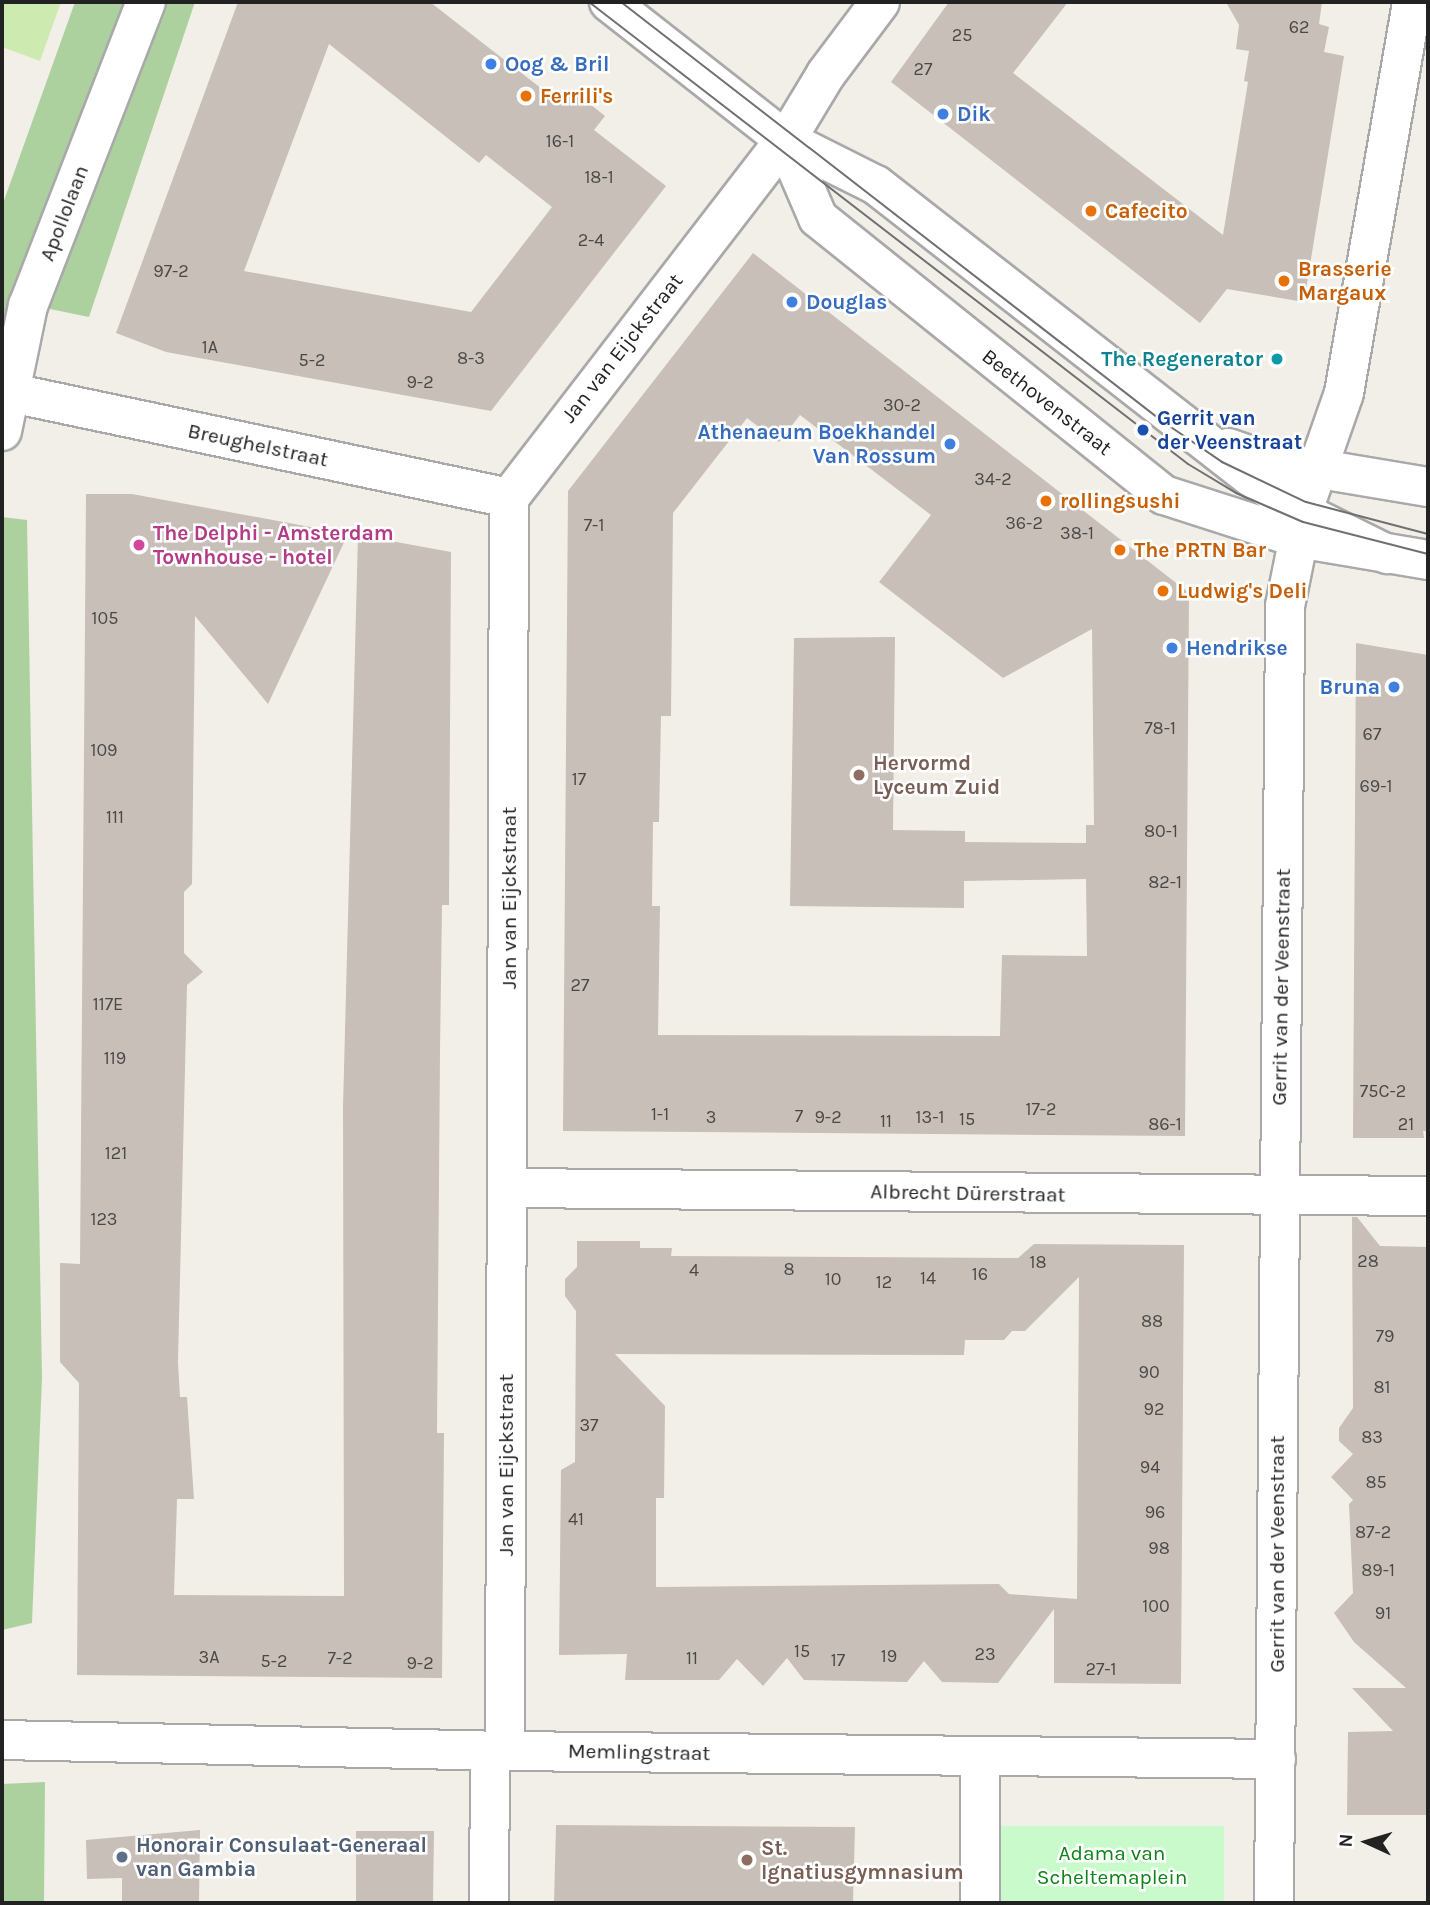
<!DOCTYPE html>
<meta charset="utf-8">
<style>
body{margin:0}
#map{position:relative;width:1430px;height:1905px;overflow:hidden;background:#f2efe9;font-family:Karla,sans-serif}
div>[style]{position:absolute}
.grass>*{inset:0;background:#cdebb0}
.forest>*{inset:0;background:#add19e}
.park>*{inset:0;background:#c8facc}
.building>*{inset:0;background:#c7bfb8}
.roads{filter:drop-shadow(2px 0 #a9a9a9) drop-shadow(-2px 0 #a9a9a9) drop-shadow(0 2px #a9a9a9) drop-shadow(0 -2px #a9a9a9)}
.minor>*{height:38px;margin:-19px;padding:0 19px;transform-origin:19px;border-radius:19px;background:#fff}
.tram>*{height:2px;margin:-1px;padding:0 1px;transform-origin:1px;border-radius:1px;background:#707070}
.dots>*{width:19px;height:19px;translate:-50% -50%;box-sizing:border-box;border:4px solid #fff;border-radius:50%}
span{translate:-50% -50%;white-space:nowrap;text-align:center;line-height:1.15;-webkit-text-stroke:5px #fff;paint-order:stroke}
.number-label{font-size:18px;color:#4b4948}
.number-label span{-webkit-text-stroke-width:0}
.shop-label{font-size:21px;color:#366cbe;font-weight:700}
.left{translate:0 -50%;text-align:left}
.right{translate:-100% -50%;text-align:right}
.food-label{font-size:21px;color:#c56008;font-weight:700}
.street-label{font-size:21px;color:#222}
.culture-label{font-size:21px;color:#0d838f;font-weight:700}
.transit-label{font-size:21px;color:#164399;font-weight:700}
.hotel-label{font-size:21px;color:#b23c85;font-weight:700}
.education-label{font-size:21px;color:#785e54;font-weight:700}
.service-label{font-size:21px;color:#4e5e75;font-weight:700}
.park-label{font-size:21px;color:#0c8416}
.frame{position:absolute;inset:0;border:4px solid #222;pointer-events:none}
.north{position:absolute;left:1332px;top:1807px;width:70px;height:70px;-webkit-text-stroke:5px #fff;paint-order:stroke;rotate:274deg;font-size:19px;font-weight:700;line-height:28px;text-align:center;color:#222}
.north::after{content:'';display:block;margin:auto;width:24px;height:32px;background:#222;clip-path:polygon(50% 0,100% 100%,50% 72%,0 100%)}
</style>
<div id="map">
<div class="grass">
<div style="clip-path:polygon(2px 2px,61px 2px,40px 61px,2px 47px)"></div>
</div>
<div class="forest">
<div style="clip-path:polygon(75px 2px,195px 2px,89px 317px,11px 301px,2px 356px,2px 206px)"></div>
<div style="clip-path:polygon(2px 517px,27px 520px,42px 1378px,32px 1623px,2px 1630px)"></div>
<div style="clip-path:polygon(45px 1782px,44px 1903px,2px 1903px,2px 1784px)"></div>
</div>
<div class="park">
<div style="clip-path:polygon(1001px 1826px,1224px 1826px,1224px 1903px,1000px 1903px)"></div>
</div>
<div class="building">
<div style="clip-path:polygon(evenodd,238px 2px,430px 2px,560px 103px,571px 89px,605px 116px,594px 130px,666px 186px,491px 411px,166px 352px,116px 333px,238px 2px,329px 44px,479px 163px,486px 155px,552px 207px,471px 312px,244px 271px,329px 44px)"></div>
<div style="clip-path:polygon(949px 2px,1068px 2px,1013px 73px,1223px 235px,1248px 82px,1244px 81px,1249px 51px,1236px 49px,1239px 25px,1226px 2px,1322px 2px,1319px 24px,1329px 27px,1324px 52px,1344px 56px,1304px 302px,1227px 289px,1200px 323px,891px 82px)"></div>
<div style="clip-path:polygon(evenodd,753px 253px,1189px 593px,1185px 1136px,563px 1131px,568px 491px,753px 253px,800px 415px,931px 515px,879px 582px,1003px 678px,1092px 629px,1094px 825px,1086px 825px,1086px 843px,965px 842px,965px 831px,893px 830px,895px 637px,794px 638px,790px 906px,964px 908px,964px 881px,1086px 879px,1087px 956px,1002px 955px,1000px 1036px,658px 1035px,660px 906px,652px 906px,653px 822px,659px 822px,661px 716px,671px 716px,673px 513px,747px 418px,779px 442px,800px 415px)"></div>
<div style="clip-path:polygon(86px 494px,132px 494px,348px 534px,268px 704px,195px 616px,192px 884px,184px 892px,184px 953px,203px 972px,187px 985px,178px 1362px,180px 1397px,187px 1397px,194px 1499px,177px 1499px,174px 1595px,344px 1596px,343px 1107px,358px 535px,451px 552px,449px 905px,442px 905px,440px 1052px,437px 1433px,444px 1433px,442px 1678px,77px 1675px,79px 1383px,60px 1362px,60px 1263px,80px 1264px)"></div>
<div style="clip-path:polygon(1356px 643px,1428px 655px,1428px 1131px,1423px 1131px,1424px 1138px,1353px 1138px)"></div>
<div style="clip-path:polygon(1352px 1217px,1357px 1217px,1380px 1246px,1428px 1247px,1428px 1815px,1347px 1815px,1348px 1732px,1393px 1731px,1352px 1688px,1406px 1688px,1354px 1642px,1334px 1613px,1353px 1593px,1349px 1504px,1353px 1500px,1331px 1477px,1353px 1454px,1339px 1441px,1339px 1428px,1353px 1408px)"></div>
<div style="clip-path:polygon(evenodd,577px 1241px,640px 1241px,640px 1248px,672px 1248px,671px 1256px,1018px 1258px,1034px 1244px,1184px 1245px,1181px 1684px,1054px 1683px,1054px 1609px,998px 1683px,942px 1682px,924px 1661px,907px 1682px,804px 1680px,787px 1658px,763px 1686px,737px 1659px,719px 1680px,625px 1680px,627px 1654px,559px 1655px,561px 1470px,575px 1462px,576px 1311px,565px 1296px,565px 1279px,577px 1267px,577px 1241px,1079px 1277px,1077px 1599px,1009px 1594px,999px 1584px,656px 1587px,656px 1498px,664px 1498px,665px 1406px,615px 1354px,964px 1355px,965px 1340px,1004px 1340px,1012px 1331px,1025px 1331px,1079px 1277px)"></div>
<div style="clip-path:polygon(556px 1825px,855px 1827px,853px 1903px,554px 1903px)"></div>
<div style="clip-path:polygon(200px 1830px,199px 1903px,122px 1903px,122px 1878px,87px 1879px,86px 1840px)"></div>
<div style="clip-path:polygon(356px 1831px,434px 1831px,433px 1903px,356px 1903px)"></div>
</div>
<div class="roads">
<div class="minor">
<div style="left:609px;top:2px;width:222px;rotate:38.1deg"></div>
<div style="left:784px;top:139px;width:103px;rotate:26.6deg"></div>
<div style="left:876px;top:185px;width:474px;rotate:37.9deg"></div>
<div style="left:1250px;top:476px;width:65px;rotate:34.4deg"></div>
<div style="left:1304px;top:513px;width:93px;rotate:26.3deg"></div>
<div style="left:784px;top:139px;width:86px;rotate:66.7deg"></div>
<div style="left:818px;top:218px;width:443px;rotate:38.7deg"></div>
<div style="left:1164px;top:495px;width:141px;rotate:17.8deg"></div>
<div style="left:1298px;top:538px;width:132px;rotate:9.6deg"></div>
<div style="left:7px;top:392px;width:513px;rotate:11.92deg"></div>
<div style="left:2px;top:431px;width:128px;rotate:-78.3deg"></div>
<div style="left:28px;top:306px;width:326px;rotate:-68.8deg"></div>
<div style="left:1228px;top:448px;width:34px;rotate:19deg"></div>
<div style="left:1260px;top:459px;width:170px;rotate:9.5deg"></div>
<div style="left:508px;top:1188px;width:920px;rotate:0.5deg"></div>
<div style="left:2px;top:1740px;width:503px;rotate:1.25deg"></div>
<div style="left:505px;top:1751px;width:771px;rotate:0.59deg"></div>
<div style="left:505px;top:1751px;width:1253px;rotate:-89.82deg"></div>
<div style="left:509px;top:498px;width:462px;rotate:-52.4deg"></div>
<div style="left:791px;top:132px;width:68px;rotate:-58.9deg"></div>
<div style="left:826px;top:74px;width:90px;rotate:-53.1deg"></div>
<div style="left:489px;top:1903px;width:152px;rotate:-89.6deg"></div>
<div style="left:980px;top:1903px;width:147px;rotate:-90deg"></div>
<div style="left:1274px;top:1903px;width:1297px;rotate:-89.51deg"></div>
<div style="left:1285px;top:606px;width:106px;rotate:-78.6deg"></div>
<div style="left:1306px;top:502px;width:115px;rotate:-70.8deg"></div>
<div style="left:1344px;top:393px;width:397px;rotate:-80.1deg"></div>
</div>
</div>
<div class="tram">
<div style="left:589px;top:2px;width:756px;rotate:37.64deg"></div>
<div style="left:1188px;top:464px;width:56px;rotate:31.1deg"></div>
<div style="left:1236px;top:493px;width:73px;rotate:23.4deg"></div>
<div style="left:1303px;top:522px;width:129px;rotate:14.4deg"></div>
<div style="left:621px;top:2px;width:684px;rotate:37.76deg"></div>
<div style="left:1162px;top:421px;width:73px;rotate:34.3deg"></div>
<div style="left:1222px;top:462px;width:93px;rotate:25.5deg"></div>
<div style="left:1306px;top:502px;width:126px;rotate:14.7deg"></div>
</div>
<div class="dots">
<div style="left:491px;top:64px;background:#3f7fe0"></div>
<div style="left:526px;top:96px;background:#e8710a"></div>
<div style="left:943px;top:114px;background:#3f7fe0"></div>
<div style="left:1091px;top:211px;background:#e8710a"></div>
<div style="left:1284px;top:281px;background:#e8710a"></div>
<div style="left:792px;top:302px;background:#3f7fe0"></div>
<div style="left:1277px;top:359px;background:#0f9aa8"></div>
<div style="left:1143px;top:430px;background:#1a4fb4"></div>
<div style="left:950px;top:444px;background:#3f7fe0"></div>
<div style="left:1046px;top:501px;background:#e8710a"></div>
<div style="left:139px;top:545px;background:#d1479c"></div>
<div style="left:1120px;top:550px;background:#e8710a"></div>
<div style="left:1163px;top:591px;background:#e8710a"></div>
<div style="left:1172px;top:648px;background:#3f7fe0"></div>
<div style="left:1394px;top:687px;background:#3f7fe0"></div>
<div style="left:859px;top:775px;background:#8d6e63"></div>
<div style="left:122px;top:1857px;background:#5c6f8a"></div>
<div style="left:747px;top:1860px;background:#8d6e63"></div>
</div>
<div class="number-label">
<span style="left:1299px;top:27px">62</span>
<span style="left:962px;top:35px">25</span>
<span style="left:923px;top:69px">27</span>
<span style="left:560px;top:141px">16-1</span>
<span style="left:599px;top:177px">18-1</span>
<span style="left:591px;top:240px">2-4</span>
<span style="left:171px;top:271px">97-2</span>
<span style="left:210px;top:347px">1A</span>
<span style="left:471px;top:358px">8-3</span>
<span style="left:312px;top:360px">5-2</span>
<span style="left:420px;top:382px">9-2</span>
<span style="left:902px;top:405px">30-2</span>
<span style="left:993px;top:479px">34-2</span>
<span style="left:1024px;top:523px">36-2</span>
<span style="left:594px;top:525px">7-1</span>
<span style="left:1077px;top:533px">38-1</span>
<span style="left:105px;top:618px">105</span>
<span style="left:1160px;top:728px">78-1</span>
<span style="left:1372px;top:734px">67</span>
<span style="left:104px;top:750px">109</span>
<span style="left:579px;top:779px">17</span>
<span style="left:1376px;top:786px">69-1</span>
<span style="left:115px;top:817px">111</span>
<span style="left:1161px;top:831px">80-1</span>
<span style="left:1165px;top:882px">82-1</span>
<span style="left:580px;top:985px">27</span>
<span style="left:108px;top:1004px">117E</span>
<span style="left:115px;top:1058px">119</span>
<span style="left:1383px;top:1091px">75C-2</span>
<span style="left:1041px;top:1109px">17-2</span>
<span style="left:660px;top:1114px">1-1</span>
<span style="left:799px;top:1116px">7</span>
<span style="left:711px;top:1117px">3</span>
<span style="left:828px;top:1117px">9-2</span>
<span style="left:930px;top:1117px">13-1</span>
<span style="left:967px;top:1119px">15</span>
<span style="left:886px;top:1121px">11</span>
<span style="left:1165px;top:1124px">86-1</span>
<span style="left:1406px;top:1124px">21</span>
<span style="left:116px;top:1153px">121</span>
<span style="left:104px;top:1219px">123</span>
<span style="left:1368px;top:1261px">28</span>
<span style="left:1038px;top:1262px">18</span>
<span style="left:789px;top:1269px">8</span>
<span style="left:694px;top:1270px">4</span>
<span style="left:980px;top:1274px">16</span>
<span style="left:928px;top:1278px">14</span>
<span style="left:833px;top:1279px">10</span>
<span style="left:884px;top:1282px">12</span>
<span style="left:1152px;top:1321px">88</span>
<span style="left:1385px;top:1336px">79</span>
<span style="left:1149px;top:1372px">90</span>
<span style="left:1382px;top:1387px">81</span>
<span style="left:1154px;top:1409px">92</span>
<span style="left:589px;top:1425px">37</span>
<span style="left:1372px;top:1437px">83</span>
<span style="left:1150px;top:1467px">94</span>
<span style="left:1376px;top:1482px">85</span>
<span style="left:1155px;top:1512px">96</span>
<span style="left:576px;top:1519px">41</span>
<span style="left:1373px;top:1532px">87-2</span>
<span style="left:1159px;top:1548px">98</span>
<span style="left:1378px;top:1570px">89-1</span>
<span style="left:1156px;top:1606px">100</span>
<span style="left:1383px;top:1613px">91</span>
<span style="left:802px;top:1651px">15</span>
<span style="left:985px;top:1654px">23</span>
<span style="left:889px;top:1656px">19</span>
<span style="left:209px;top:1657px">3A</span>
<span style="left:340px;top:1658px">7-2</span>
<span style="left:692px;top:1658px">11</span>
<span style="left:838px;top:1660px">17</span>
<span style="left:274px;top:1661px">5-2</span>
<span style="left:420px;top:1663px">9-2</span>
<span style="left:1101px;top:1669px">27-1</span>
</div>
<div class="shop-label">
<span class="left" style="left:505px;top:64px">Oog &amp; Bril</span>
<span class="left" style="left:957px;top:114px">Dik</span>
<span class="left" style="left:806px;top:302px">Douglas</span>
<span class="right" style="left:936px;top:444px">Athenaeum Boekhandel<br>Van Rossum</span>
<span class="left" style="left:1186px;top:648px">Hendrikse</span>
<span class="right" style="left:1380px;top:687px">Bruna</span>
</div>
<div class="food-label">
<span class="left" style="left:540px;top:96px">Ferrili's</span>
<span class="left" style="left:1105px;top:211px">Cafecito</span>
<span class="left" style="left:1298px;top:281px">Brasserie<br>Margaux</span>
<span class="left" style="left:1060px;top:501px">rollingsushi</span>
<span class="left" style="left:1134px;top:550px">The PRTN Bar</span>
<span class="left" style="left:1177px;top:591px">Ludwig's Deli</span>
</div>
<div class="street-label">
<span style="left:64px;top:213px;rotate:-69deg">Apollolaan</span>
<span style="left:622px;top:348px;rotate:-52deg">Jan van Eijckstraat</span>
<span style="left:1047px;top:402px;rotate:38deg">Beethovenstraat</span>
<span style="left:258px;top:445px;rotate:12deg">Breughelstraat</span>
<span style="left:509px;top:898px;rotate:-90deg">Jan van Eijckstraat</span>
<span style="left:1281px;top:987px;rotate:-89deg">Gerrit van der Veenstraat</span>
<span style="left:968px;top:1193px;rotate:1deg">Albrecht Dürerstraat</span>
<span style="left:506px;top:1465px;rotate:-90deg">Jan van Eijckstraat</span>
<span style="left:1277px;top:1554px;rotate:-90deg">Gerrit van der Veenstraat</span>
<span style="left:639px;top:1752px;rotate:1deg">Memlingstraat</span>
</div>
<div class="culture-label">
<span class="right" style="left:1263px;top:359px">The Regenerator</span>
</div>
<div class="transit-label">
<span class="left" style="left:1157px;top:430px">Gerrit van<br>der Veenstraat</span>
</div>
<div class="hotel-label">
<span class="left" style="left:153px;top:545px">The Delphi - Amsterdam<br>Townhouse - hotel</span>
</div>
<div class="education-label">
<span class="left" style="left:873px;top:775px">Hervormd<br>Lyceum Zuid</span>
<span class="left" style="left:761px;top:1860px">St.<br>Ignatiusgymnasium</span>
</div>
<div class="service-label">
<span class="left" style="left:136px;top:1857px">Honorair Consulaat-Generaal<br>van Gambia</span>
</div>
<div class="park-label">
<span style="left:1112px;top:1865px">Adama van<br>Scheltemaplein</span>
</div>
<div class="frame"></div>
<div class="north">N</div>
</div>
